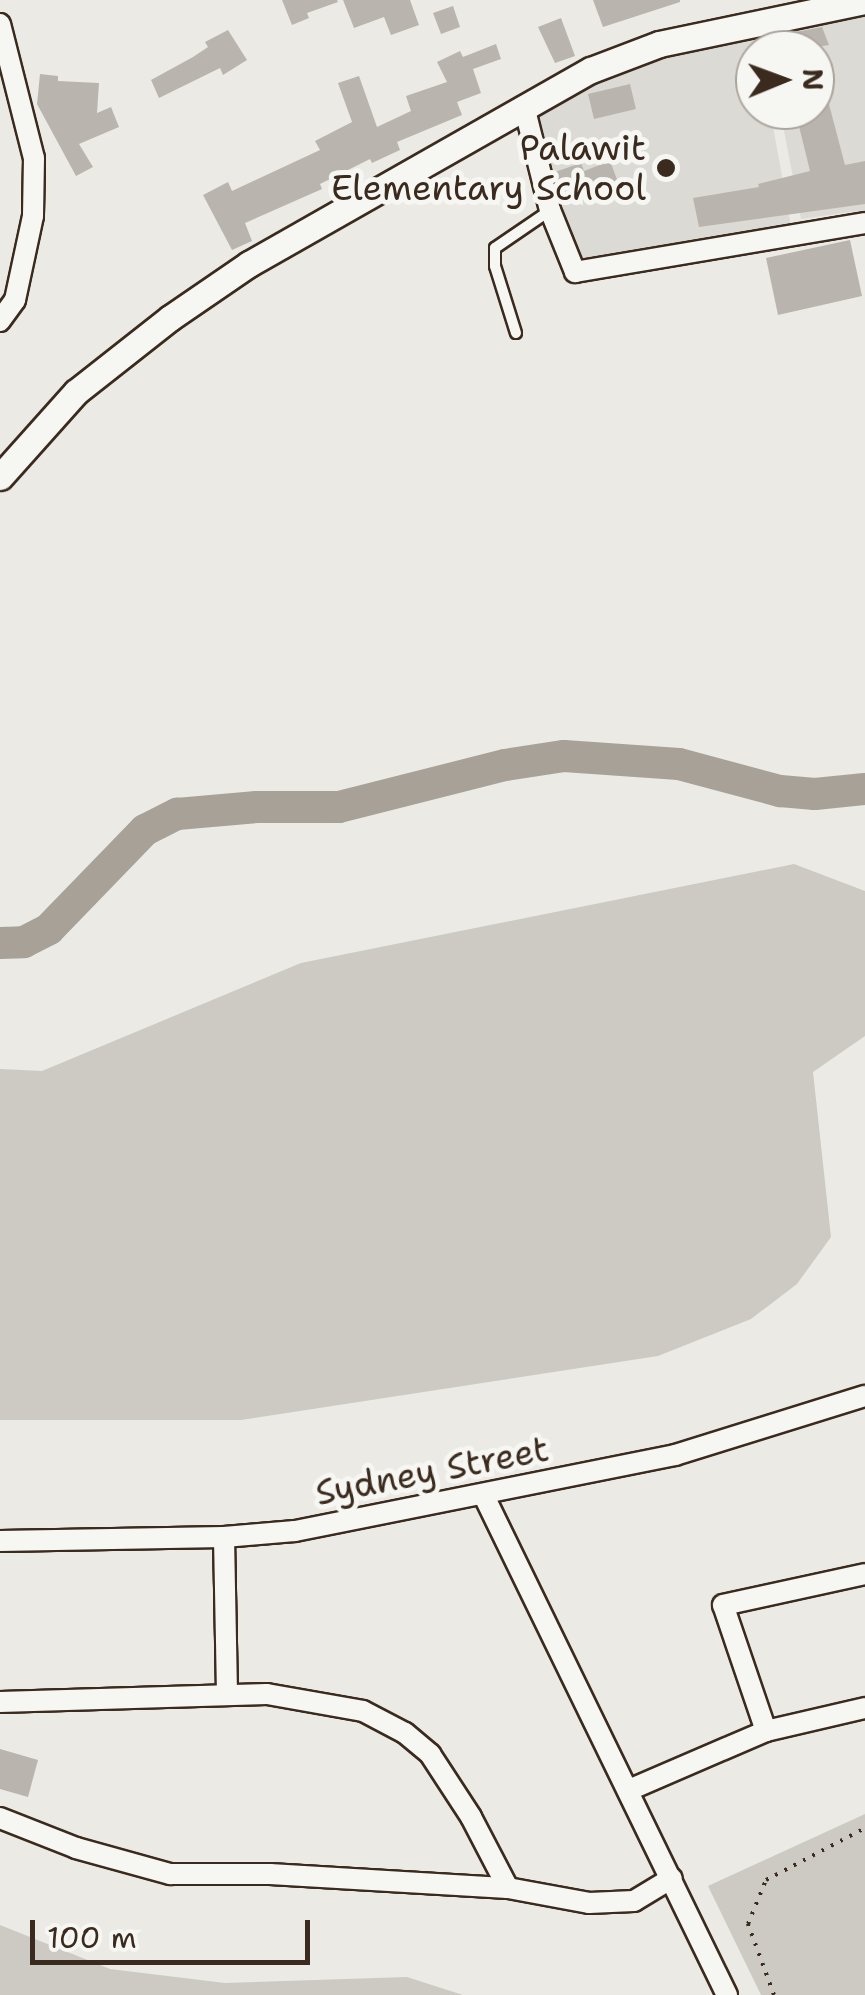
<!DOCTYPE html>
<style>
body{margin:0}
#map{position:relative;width:865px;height:1995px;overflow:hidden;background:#ebeae5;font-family:"Shantell Sans",sans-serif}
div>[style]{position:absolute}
.built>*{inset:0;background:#dcdad4}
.green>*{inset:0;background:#cdcac4}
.river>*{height:32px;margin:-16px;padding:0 16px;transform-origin:16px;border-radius:16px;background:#a8a198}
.building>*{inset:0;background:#bab4ae}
.path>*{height:4px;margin-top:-2px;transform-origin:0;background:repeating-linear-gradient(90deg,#3b2a1e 0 2.5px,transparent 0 10.5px)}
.roads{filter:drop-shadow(2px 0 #3b2a1e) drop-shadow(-2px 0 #3b2a1e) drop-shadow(0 2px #3b2a1e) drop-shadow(0 -2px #3b2a1e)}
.service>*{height:10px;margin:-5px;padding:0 5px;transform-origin:5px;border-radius:5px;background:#f6f6f2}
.minor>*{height:20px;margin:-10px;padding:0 10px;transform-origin:10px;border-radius:10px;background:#f6f6f2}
.tertiary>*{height:25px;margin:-12.5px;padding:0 12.5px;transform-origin:12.5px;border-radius:12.5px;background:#f6f6f2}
.dots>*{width:28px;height:28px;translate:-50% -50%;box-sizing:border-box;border:5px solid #f6f6f2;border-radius:50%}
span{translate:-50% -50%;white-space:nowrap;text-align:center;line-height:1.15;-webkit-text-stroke:10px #f6f6f2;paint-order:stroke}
.poi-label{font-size:35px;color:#3b2a1e}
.right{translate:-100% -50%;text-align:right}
.street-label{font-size:35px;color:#3b2a1e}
.north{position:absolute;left:735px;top:30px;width:100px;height:100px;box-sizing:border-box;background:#f6f6f2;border:2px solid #aba49d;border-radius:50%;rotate:89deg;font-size:28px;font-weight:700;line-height:40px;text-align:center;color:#3b2a1e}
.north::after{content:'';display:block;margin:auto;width:35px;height:45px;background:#3b2a1e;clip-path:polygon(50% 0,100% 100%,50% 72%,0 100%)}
.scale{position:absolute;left:30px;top:1920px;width:280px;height:45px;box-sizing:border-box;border:5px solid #3b2a1e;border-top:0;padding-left:12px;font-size:30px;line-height:35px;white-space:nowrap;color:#3b2a1e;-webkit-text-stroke:8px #f6f6f2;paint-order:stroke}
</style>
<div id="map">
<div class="built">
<div style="clip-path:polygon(865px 6px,865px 210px,801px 219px,780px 110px,815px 110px,815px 50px,769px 50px,765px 31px)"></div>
<div style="clip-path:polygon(756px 34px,755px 110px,770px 110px,791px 226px,580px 265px,534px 109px,650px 55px)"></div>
</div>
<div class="green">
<div style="clip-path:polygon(794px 864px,865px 891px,865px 1036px,813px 1072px,831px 1237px,797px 1284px,751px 1319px,658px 1356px,241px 1420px,0 1420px,0 1069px,42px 1071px,301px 963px)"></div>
<div style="clip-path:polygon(865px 1814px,865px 1995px,761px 1995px,708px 1886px)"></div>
<div style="clip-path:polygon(0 1925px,110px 1969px,225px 1983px,407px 1977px,463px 1995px,0 1995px)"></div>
</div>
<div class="river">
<div style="left:0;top:943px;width:24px;rotate:-2deg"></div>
<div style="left:24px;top:942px;width:28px;rotate:-27deg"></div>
<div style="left:49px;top:929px;width:138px;rotate:-45.9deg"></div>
<div style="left:145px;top:830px;width:36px;rotate:-27deg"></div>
<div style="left:177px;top:814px;width:80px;rotate:-5deg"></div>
<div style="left:257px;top:807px;width:82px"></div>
<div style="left:339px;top:807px;width:171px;rotate:-14.2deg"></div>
<div style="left:505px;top:765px;width:60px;rotate:-8.7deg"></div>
<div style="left:564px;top:756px;width:115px;rotate:4deg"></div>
<div style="left:679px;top:764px;width:105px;rotate:15deg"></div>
<div style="left:780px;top:791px;width:35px;rotate:5deg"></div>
<div style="left:815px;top:794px;width:50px;rotate:-5.7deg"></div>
</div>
<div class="building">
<div style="clip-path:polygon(282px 0,337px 0,338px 2px,307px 13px,309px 18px,292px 25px)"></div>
<div style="clip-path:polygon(343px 0,410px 0,419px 25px,391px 35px,384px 17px,354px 28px)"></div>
<div style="clip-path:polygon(593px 0,680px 0,680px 2px,603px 27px)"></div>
<div style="clip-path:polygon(453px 6px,460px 27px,441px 34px,433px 13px)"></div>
<div style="clip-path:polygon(561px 18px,575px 56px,555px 63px,538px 27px)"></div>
<div style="clip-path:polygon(822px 27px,829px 45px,797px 50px,791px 33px)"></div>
<div style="clip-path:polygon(228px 30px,247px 60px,223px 75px,220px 68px,159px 98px,151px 80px,193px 57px,208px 47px,205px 42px)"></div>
<div style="clip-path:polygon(496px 44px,501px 59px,473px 69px,481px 93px,457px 102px,462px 115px,397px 142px,400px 150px,372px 163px,370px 159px,320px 184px,322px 189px,245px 223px,252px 241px,232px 250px,203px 195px,228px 182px,232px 191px,320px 150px,315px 141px,352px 122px,338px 83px,359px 76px,377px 127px,411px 111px,406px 96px,447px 82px,437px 62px,460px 51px,463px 57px)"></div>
<div style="clip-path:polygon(820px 70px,845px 165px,865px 161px,865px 204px,699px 227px,693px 198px,759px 187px,758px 184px,810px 171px,795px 110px,815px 110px,815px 71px)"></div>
<div style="clip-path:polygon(40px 74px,58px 76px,58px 81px,99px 83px,97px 113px,111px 107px,119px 127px,79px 144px,93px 167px,76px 176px,37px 104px)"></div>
<div style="clip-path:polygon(630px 84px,636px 109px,594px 119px,588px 94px)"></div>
<div style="clip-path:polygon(610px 161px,618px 182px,562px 198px,555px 172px,581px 163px,584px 171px)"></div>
<div style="clip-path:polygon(850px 240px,862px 296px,778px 315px,766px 258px)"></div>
<div style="clip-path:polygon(0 1749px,38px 1760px,28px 1797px,0 1789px)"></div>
</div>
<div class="path">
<div style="left:774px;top:1995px;width:76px;rotate:-110.1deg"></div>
<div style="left:748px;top:1924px;width:48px;rotate:-67.8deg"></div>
<div style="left:766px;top:1880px;width:112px;rotate:-27.7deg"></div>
</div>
<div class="roads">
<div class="service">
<div style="left:516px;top:333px;width:70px;rotate:-107.4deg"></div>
<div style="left:495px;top:266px;width:18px;rotate:-90deg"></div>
<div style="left:495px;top:248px;width:65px;rotate:-34.4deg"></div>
</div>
<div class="minor">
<div style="left:0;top:24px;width:138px;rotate:75.8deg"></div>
<div style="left:34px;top:158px;width:58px;rotate:91deg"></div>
<div style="left:33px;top:216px;width:86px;rotate:102.1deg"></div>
<div style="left:15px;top:300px;width:26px;rotate:126deg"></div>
<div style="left:524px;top:106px;width:107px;rotate:76deg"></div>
<div style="left:550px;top:210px;width:67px;rotate:68deg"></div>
<div style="left:575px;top:272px;width:294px;rotate:-9.6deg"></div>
<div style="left:484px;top:1496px;width:555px;rotate:64.04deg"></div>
<div style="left:224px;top:1537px;width:158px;rotate:88.9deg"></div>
<div style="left:0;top:1541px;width:224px;rotate:-1deg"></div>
<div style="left:224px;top:1537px;width:71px;rotate:-4.8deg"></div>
<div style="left:295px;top:1531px;width:388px;rotate:-11.3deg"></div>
<div style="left:675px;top:1455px;width:199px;rotate:-17.3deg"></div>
<div style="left:0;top:1702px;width:267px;rotate:-1.7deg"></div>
<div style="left:267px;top:1694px;width:97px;rotate:10deg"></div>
<div style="left:363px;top:1711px;width:47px;rotate:27.6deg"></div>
<div style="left:405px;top:1733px;width:33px;rotate:40deg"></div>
<div style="left:430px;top:1754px;width:75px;rotate:56.9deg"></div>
<div style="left:471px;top:1817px;width:80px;rotate:62.5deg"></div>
<div style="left:766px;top:1731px;width:133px;rotate:-108.8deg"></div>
<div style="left:723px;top:1605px;width:145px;rotate:-12.3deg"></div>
<div style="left:629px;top:1790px;width:149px;rotate:-23.3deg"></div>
<div style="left:766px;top:1731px;width:102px;rotate:-13.1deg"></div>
<div style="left:0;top:1818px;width:82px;rotate:21.5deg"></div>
<div style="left:76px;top:1848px;width:98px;rotate:15.5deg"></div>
<div style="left:170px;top:1874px;width:100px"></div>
<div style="left:270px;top:1874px;width:238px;rotate:3.4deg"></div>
<div style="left:508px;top:1888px;width:82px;rotate:10.5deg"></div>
<div style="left:589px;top:1903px;width:45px;rotate:-2.5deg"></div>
<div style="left:634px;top:1901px;width:44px;rotate:-31.2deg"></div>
</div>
<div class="tertiary">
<div style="left:0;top:477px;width:114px;rotate:-48.2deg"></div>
<div style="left:76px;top:392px;width:120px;rotate:-38.2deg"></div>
<div style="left:170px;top:318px;width:96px;rotate:-34.4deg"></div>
<div style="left:249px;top:264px;width:393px;rotate:-29.6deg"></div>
<div style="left:591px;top:70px;width:73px;rotate:-20.9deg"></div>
<div style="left:659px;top:44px;width:210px;rotate:-11.8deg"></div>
</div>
</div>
<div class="dots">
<div style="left:666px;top:168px;background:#3b2a1e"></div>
</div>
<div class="poi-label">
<span class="right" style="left:646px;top:168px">Palawit<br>Elementary School</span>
</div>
<div class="street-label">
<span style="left:432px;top:1471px;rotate:-11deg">Sydney Street</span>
</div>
<div class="north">N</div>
<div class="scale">100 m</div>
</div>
